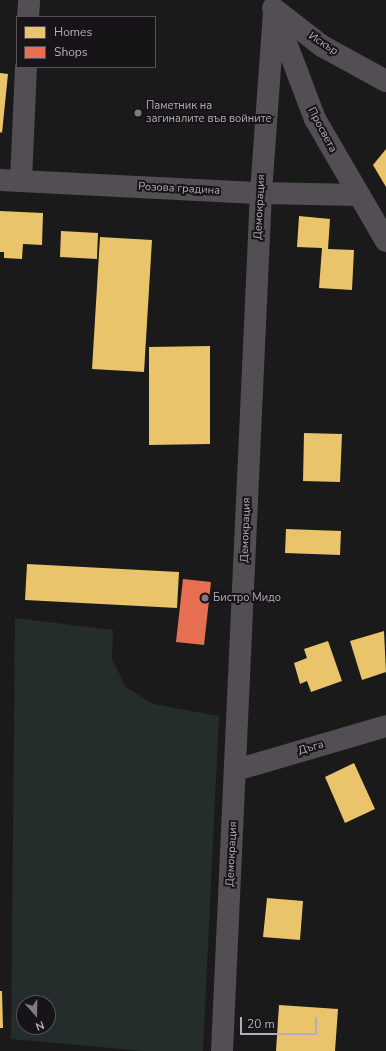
<!DOCTYPE html>
<meta charset="utf-8">
<style>
body{margin:0}
#map{position:relative;width:386px;height:1051px;overflow:hidden;background:#1b1a1b;font-family:"Nunito Sans",sans-serif}
div>[style]{position:absolute}
.green>*{inset:0;background:#242c2c}
.homes>*{inset:0;background:#e9c46a}
.shops>*{inset:0;background:#e76f51}
.minor>*{height:22px;margin:-11px;padding:0 11px;transform-origin:11px;border-radius:11px;background:#524e54}
.dots>*{width:11px;height:11px;translate:-50% -50%;box-sizing:border-box;border:2px solid #171417;border-radius:50%}
span{translate:-50% -50%;white-space:nowrap;text-align:center;line-height:1.15;-webkit-text-stroke:4px #171417;paint-order:stroke}
.street-label{font-size:11px;color:#b5acbb}
.poi-label{font-size:11px;color:#b5acbb}
.left{translate:0 -50%;text-align:left}
.legend{position:absolute;left:16px;top:16px;width:140px;height:52px;box-sizing:border-box;background:#171417;border:1px solid #565159;margin:0;padding:5px 7px;list-style:none;font-size:12px;color:#b5acbb}
.legend li{display:flex;align-items:center;gap:8px;height:20px}
.legend b{width:20px;border:1px solid #565159}
.north{position:absolute;left:16px;top:995px;width:40px;height:40px;box-sizing:border-box;background:#171417;border:1px solid #565159;border-radius:50%;rotate:160deg;font-size:11px;font-weight:700;line-height:16px;text-align:center;color:#b5acbb}
.north::after{content:'';display:block;margin:auto;width:14px;height:18px;background:#7f7983;clip-path:polygon(50% 0,100% 100%,50% 72%,0 100%)}
.scale{position:absolute;left:240px;top:1017px;width:77px;height:18px;box-sizing:border-box;border:2px solid #b5acbb;border-top:0;padding-left:5px;font-size:12px;line-height:14px;white-space:nowrap;color:#b5acbb;-webkit-text-stroke:3px #171417;paint-order:stroke}
</style>
<div id="map">
<div class="green">
<div style="clip-path:polygon(evenodd,15px 618px,113px 630px,112px 659px,126px 687px,153px 704px,219px 716px,203px 1051px,144px 1051px,11px 1039px,15px 618px,24px 1003px,48px 1003px,48px 1027px,24px 1027px,24px 1003px)"></div>
</div>
<div class="homes">
<div style="clip-path:polygon(0 73px,8px 74px,2px 133px,0 132px)"></div>
<div style="clip-path:polygon(386px 149px,386px 187px,373px 165px)"></div>
<div style="clip-path:polygon(0 211px,43px 213px,42px 245px,23px 244px,22px 259px,4px 258px,4px 252px,0 252px)"></div>
<div style="clip-path:polygon(299px 216px,330px 219px,328px 249px,354px 250px,352px 290px,319px 288px,322px 248px,297px 247px)"></div>
<div style="clip-path:polygon(61px 231px,98px 233px,97px 259px,60px 257px)"></div>
<div style="clip-path:polygon(100px 237px,152px 240px,144px 372px,92px 369px)"></div>
<div style="clip-path:polygon(210px 346px,210px 444px,149px 445px,149px 347px)"></div>
<div style="clip-path:polygon(304px 433px,342px 434px,340px 482px,303px 481px)"></div>
<div style="clip-path:polygon(286px 529px,341px 531px,340px 555px,285px 553px)"></div>
<div style="clip-path:polygon(27px 564px,179px 572px,177px 608px,25px 600px)"></div>
<div style="clip-path:polygon(384px 631px,386px 672px,362px 680px,350px 641px)"></div>
<div style="clip-path:polygon(328px 641px,342px 681px,311px 692px,307px 681px,300px 684px,294px 663px,307px 658px,304px 649px)"></div>
<div style="clip-path:polygon(354px 763px,375px 809px,345px 823px,325px 777px)"></div>
<div style="clip-path:polygon(267px 898px,303px 901px,300px 940px,263px 937px)"></div>
<div style="clip-path:polygon(0 991px,2px 991px,3px 1028px,0 1028px)"></div>
<div style="clip-path:polygon(279px 1005px,338px 1009px,335px 1051px,276px 1051px)"></div>
</div>
<div class="shops">
<div style="clip-path:polygon(183px 579px,211px 582px,204px 645px,176px 642px)"></div>
</div>
<div class="minor">
<div style="left:273px;top:8px;width:62px;rotate:37.8deg"></div>
<div style="left:322px;top:46px;width:73px;rotate:28.7deg"></div>
<div style="left:28px;top:17px;width:15px;rotate:-86deg"></div>
<div style="left:277px;top:19px;width:107px;rotate:69.2deg"></div>
<div style="left:315px;top:119px;width:141px;rotate:59.8deg"></div>
<div style="left:0;top:180px;width:261px;rotate:2.9deg"></div>
<div style="left:261px;top:193px;width:97px;rotate:1.2deg"></div>
<div style="left:21px;top:181px;width:114px;rotate:-87.5deg"></div>
<div style="left:236px;top:770px;width:156px;rotate:-16.3deg"></div>
<div style="left:222px;top:1051px;width:859px;rotate:-87.4deg"></div>
<div style="left:261px;top:193px;width:183px;rotate:-85.9deg"></div>
</div>
<div class="dots">
<div style="left:138px;top:113px;background:#7f7983"></div>
<div style="left:205px;top:598px;background:#7f7983"></div>
</div>
<div class="street-label">
<span style="left:323px;top:44px;rotate:33deg">Искър</span>
<span style="left:322px;top:130px;rotate:62deg">Просвета</span>
<span style="left:179px;top:189px;rotate:3deg">Розова градина</span>
<span style="left:260px;top:207px;rotate:-87deg">Демокрация</span>
<span style="left:246px;top:530px;rotate:-88deg">Демокрация</span>
<span style="left:311px;top:748px;rotate:-16deg">Дъга</span>
<span style="left:232px;top:854px;rotate:-87deg">Демокрация</span>
</div>
<div class="poi-label">
<span class="left" style="left:146px;top:113px">Паметник на<br>загиналите във войните</span>
<span class="left" style="left:213px;top:598px">Бистро Мидо</span>
</div>
<ul class="legend">
<li><b style="height:11px;background:#e9c46a"></b>Homes</li>
<li><b style="height:11px;background:#e76f51"></b>Shops</li>
</ul>
<div class="north">N</div>
<div class="scale">20 m</div>
</div>
